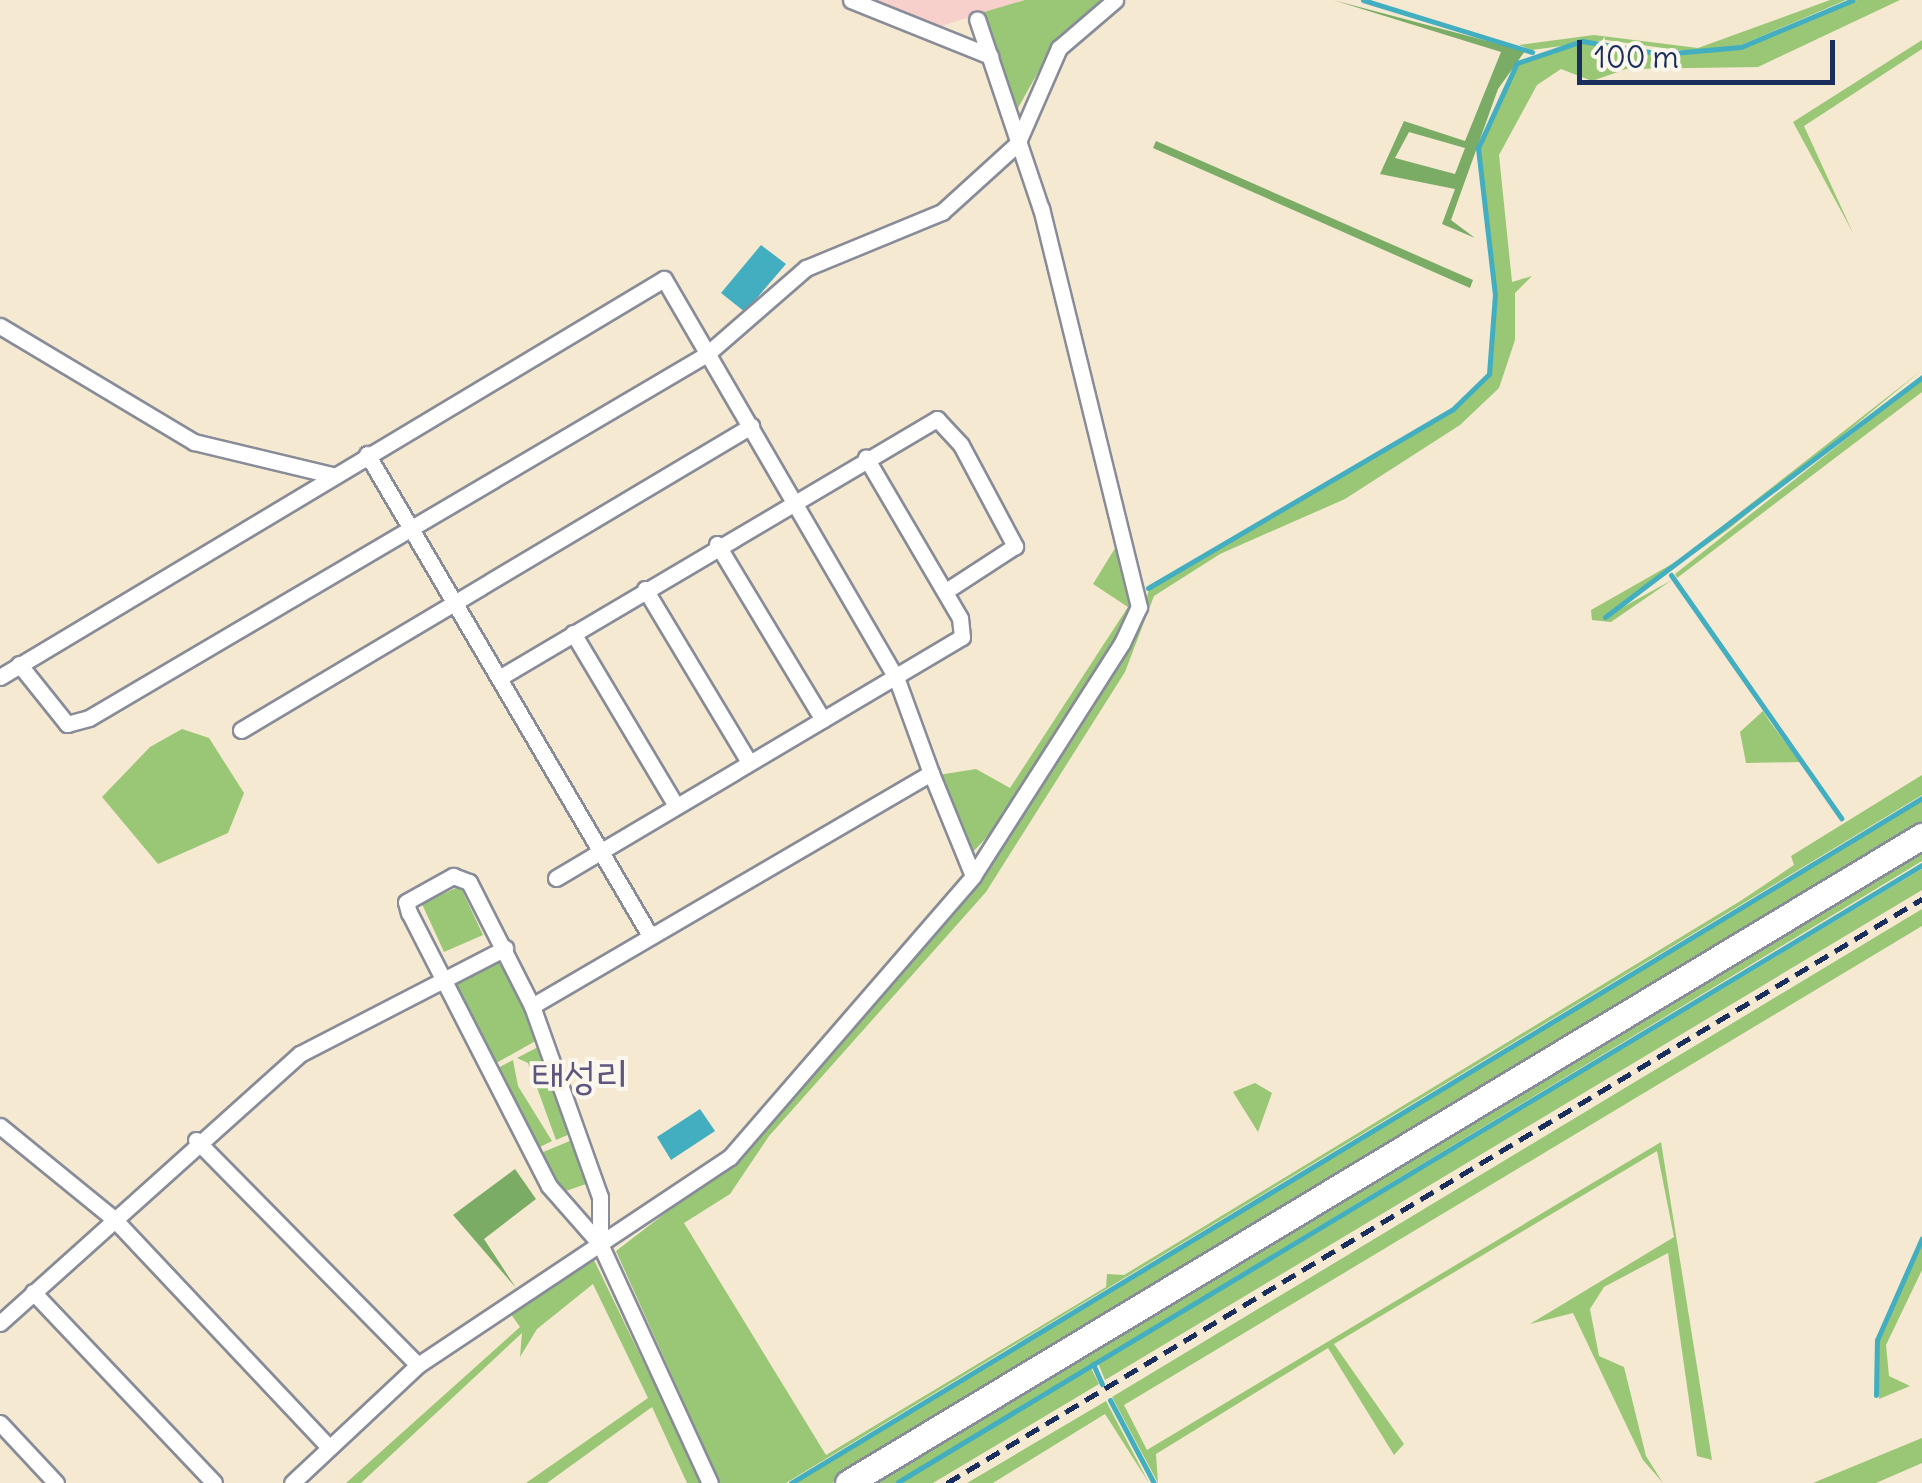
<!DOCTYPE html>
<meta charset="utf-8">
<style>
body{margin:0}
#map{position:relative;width:1922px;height:1483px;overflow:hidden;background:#f5e9d2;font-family:Delius,"Poor Story",sans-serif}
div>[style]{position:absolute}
.built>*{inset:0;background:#f7d0cc}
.green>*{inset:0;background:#99c775}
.forest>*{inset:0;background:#7aac66}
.water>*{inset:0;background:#42aec0}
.stream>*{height:5px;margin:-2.5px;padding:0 2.5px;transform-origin:2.5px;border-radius:2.5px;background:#42aec0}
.roads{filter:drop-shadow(2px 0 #888c98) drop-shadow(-2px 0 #888c98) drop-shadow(0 2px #888c98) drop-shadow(0 -2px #888c98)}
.minor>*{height:15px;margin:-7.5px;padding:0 7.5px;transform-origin:7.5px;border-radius:7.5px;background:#fff}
.primary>*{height:25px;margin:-12.5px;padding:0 12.5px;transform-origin:12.5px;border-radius:12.5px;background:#fff}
.rail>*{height:5px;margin-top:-2.5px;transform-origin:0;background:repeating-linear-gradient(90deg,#1b2f5e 0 15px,transparent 0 23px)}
span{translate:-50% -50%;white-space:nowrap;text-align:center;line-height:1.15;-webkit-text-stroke:8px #fbf7ec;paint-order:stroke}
.quarter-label{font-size:40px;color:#5f5680}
.scale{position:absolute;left:1577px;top:40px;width:258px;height:45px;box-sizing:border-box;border:5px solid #1b2f5e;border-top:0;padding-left:12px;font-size:30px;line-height:35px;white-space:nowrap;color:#1b2f5e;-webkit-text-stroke:8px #fbf7ec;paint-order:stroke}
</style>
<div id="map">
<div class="built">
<div style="clip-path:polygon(871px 0,1025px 0,935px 28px)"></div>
</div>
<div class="green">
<div style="clip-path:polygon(1025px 0,1105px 0,1054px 44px,1014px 115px,984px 12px)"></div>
<div style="clip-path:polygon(1830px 0,1846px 0,1739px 46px,1699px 53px,1606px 40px,1532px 50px,1519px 45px,1594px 35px,1698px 48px)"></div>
<div style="clip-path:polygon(1857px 0,1900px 0,1758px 67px,1626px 69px,1592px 81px,1561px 69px,1537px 85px,1499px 155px,1512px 282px,1532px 276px,1515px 293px,1515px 340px,1499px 388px,1460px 425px,1345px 499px,1220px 554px,1154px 596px,1125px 672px,986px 892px,769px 1136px,730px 1194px,684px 1223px,826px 1455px,1106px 1287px,1107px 1274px,1124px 1275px,1742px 900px,1794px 865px,1791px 856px,1922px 775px,1922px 795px,786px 1483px,720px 1483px,616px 1251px,741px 1155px,987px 869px,1141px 621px,1149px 589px,1453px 411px,1490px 375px,1497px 295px,1480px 149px,1518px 64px,1582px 42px,1662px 56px,1741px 49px)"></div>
<div style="clip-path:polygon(1922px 40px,1922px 49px,1804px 126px,1853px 233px,1793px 122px)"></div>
<div style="clip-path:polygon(1922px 370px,1730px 528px,1605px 617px,1672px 580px,1611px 622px,1592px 620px,1591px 610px,1679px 560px)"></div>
<div style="clip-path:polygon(1922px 379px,1922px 392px,1677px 578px,1675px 574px)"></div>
<div style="clip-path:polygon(1117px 545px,1134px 602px,1128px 616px,1007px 816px,970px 855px,938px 775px,976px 769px,1010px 788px,1128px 607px,1093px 584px)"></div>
<div style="clip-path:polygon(1763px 711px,1770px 722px,1800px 762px,1746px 763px,1740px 732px)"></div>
<div style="clip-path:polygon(182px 729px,209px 738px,244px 793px,228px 833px,158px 864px,102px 797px,150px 747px)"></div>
<div style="clip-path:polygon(1922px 800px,1922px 824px,832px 1483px,794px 1483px)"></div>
<div style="clip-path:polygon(1922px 846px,1922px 861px,896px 1483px,867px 1483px)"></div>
<div style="clip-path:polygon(1922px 869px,1922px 890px,1105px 1380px,1098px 1363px)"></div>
<div style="clip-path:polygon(460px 886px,483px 935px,444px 952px,422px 904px)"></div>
<div style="clip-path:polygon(1922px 909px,1922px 926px,1124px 1405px,1147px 1450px,1661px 1142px,1712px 1460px,1697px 1456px,1668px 1253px,1604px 1287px,1590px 1309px,1599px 1356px,1624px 1367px,1646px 1456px,1663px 1483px,1643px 1460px,1573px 1313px,1530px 1324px,1674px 1237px,1657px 1151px,1334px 1344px,1404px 1444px,1394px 1455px,1328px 1348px,1156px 1454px,1158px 1483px,1112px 1397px)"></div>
<div style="clip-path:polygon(504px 958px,539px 1039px,491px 1066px,449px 984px)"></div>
<div style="clip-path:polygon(540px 1046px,570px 1134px,556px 1140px,528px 1063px,517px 1058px)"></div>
<div style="clip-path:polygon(513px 1060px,518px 1086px,552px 1141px,538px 1148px,494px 1070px)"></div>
<div style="clip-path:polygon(1255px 1083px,1272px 1093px,1258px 1132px,1233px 1092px)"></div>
<div style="clip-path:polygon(572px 1140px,586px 1184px,563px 1192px,541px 1153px)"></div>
<div style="clip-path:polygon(1922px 1241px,1922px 1270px,1886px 1345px,1889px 1376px,1910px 1386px,1879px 1399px,1878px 1340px)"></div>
<div style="clip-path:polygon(594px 1260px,702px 1483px,687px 1483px,652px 1407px,547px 1483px,526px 1483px,648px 1398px,593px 1284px,537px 1329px,520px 1357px,522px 1333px,361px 1483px,346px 1483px,520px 1327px,508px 1310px)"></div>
<div style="clip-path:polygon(1091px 1368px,1099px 1384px,933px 1483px,900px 1483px)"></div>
<div style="clip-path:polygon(1106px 1401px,1149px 1483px,1105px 1414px,993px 1483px,967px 1483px)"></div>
<div style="clip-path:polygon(1922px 1438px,1922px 1463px,1876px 1483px,1813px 1483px)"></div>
</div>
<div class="forest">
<div style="clip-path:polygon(evenodd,1333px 0,1525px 51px,1498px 89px,1451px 220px,1475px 238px,1442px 224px,1455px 189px,1380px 174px,1404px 121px,1465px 141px,1501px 52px,1333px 0,1409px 132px,1465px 148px,1455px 174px,1395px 158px,1409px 132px)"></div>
<div style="clip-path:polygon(1156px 141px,1473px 280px,1470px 288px,1153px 148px)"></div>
<div style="clip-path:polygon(515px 1169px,536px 1199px,484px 1239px,516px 1288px,453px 1215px)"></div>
</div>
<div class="water">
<div style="clip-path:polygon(761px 245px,786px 264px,745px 312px,721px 293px)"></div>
<div style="clip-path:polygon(700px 1109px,715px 1131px,671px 1160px,657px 1137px)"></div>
</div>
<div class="stream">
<div style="left:1363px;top:0;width:177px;rotate:17.1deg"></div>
<div style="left:1671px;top:575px;width:297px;rotate:55deg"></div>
<div style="left:1148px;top:588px;width:352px;rotate:-30.4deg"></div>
<div style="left:1452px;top:410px;width:52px;rotate:-44.2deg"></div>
<div style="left:1489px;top:374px;width:79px;rotate:-85.7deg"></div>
<div style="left:1495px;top:295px;width:148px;rotate:-96.6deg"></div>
<div style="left:1478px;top:148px;width:94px;rotate:-65.4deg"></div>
<div style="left:1517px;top:63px;width:69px;rotate:-18.7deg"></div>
<div style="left:1582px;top:41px;width:81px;rotate:9.2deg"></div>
<div style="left:1662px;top:54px;width:79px;rotate:-5.1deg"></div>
<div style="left:1741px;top:47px;width:121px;rotate:-22.8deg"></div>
<div style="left:1605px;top:617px;width:398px;rotate:-37.1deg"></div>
<div style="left:1093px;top:1364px;width:22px;rotate:66deg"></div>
<div style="left:1876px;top:1395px;width:55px;rotate:-89deg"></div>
<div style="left:1877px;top:1340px;width:111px;rotate:-66.2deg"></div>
<div style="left:1110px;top:1400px;width:94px;rotate:62.1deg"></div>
<div style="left:898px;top:1482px;width:1196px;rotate:-31.07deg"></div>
<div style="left:791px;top:1483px;width:1322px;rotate:-31.2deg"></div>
</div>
<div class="roads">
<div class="minor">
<div style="left:851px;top:0;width:150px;rotate:21.9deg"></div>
<div style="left:0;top:326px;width:226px;rotate:30.9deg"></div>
<div style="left:194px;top:442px;width:141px;rotate:13.5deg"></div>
<div style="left:367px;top:454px;width:554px;rotate:59.55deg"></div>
<div style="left:717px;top:544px;width:205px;rotate:58.9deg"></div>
<div style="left:645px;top:589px;width:202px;rotate:59deg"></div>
<div style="left:573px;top:633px;width:201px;rotate:59.2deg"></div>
<div style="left:19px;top:664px;width:77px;rotate:51.3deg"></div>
<div style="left:67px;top:724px;width:23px;rotate:-15deg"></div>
<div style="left:89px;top:718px;width:717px;rotate:-30.5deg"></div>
<div style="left:707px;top:354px;width:131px;rotate:-41deg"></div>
<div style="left:806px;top:268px;width:147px;rotate:-22.4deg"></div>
<div style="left:942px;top:212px;width:101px;rotate:-42.2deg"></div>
<div style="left:1017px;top:144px;width:105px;rotate:-66.4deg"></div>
<div style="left:1059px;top:48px;width:74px;rotate:-40.6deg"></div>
<div style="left:0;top:677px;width:774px;rotate:-30.94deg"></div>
<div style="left:664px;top:279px;width:461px;rotate:59.8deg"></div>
<div style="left:896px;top:677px;width:102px;rotate:70deg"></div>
<div style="left:499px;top:678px;width:509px;rotate:-30.6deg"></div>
<div style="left:937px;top:419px;width:35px;rotate:47deg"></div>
<div style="left:961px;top:445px;width:115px;rotate:61.9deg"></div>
<div style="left:1015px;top:546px;width:82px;rotate:146.9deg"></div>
<div style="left:241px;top:730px;width:594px;rotate:-30.8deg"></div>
<div style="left:556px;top:878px;width:472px;rotate:-30.7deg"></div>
<div style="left:962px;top:637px;width:19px;rotate:-96deg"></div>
<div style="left:960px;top:618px;width:186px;rotate:-120.4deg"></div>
<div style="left:532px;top:1006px;width:462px;rotate:-30.3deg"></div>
<div style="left:931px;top:773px;width:111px;rotate:67.8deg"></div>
<div style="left:0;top:1126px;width:147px;rotate:39.2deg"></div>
<div style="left:114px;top:1219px;width:313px;rotate:46.7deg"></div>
<div style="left:196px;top:1140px;width:316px;rotate:45.4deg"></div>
<div style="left:600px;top:1244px;width:77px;rotate:-131.3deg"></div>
<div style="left:549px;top:1186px;width:307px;rotate:-117.1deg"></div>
<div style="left:409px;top:913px;width:11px;rotate:-105deg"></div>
<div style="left:406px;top:902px;width:54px;rotate:-29deg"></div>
<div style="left:453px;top:876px;width:17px;rotate:21deg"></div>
<div style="left:469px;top:882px;width:139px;rotate:63.1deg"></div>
<div style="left:532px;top:1006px;width:203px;rotate:70.4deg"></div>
<div style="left:600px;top:1197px;width:47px;rotate:90deg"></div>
<div style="left:600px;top:1244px;width:263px;rotate:65.3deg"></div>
<div style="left:33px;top:1292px;width:263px;rotate:46.5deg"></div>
<div style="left:0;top:1323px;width:403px;rotate:-41.9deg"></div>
<div style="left:300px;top:1054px;width:231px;rotate:-27.3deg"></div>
<div style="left:0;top:1423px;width:82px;rotate:47deg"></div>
<div style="left:292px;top:1483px;width:173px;rotate:-43.1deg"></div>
<div style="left:418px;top:1365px;width:375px;rotate:-33.7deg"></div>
<div style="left:730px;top:1157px;width:371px;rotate:-49.1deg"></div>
<div style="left:973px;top:876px;width:277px;rotate:-57.4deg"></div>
<div style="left:1122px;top:643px;width:40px;rotate:-65deg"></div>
<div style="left:1139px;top:607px;width:410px;rotate:-103.8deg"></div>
<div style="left:1041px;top:209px;width:200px;rotate:-108.6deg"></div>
</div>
<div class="primary">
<div style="left:848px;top:1483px;width:1254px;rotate:-31.07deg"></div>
</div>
</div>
<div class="rail">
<div style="left:947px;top:1483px;width:1137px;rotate:-30.92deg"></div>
</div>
<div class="quarter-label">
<span style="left:580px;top:1075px">태성리</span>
</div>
<div class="scale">100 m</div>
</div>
